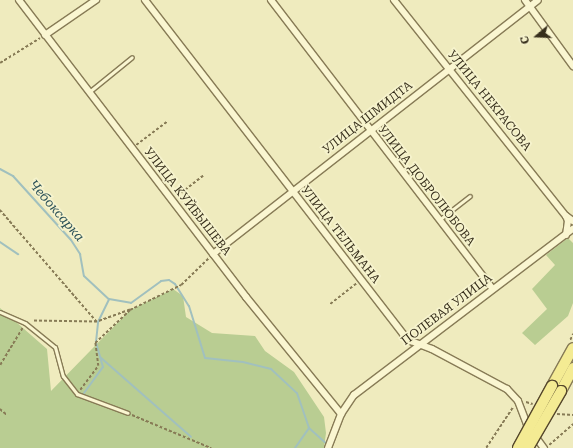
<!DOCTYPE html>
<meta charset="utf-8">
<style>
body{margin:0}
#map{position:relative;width:573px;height:448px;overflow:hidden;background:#efebbe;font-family:"Roboto Serif",serif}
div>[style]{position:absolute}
.green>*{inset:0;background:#b9cd92}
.stream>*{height:2px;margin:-1px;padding:0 1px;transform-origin:1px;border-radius:1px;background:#a1c0be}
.path>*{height:1.5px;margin-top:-0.75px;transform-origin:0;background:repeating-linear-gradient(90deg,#877b56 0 3px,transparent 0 5px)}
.roads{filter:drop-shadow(1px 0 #877b56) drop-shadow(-1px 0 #877b56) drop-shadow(0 1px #877b56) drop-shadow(0 -1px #877b56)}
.service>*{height:3px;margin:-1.5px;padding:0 1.5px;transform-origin:1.5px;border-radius:1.5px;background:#faf6d1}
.minor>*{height:6px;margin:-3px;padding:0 3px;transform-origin:3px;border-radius:3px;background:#faf6d1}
.primary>*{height:10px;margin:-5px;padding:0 5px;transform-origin:5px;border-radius:5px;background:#f4eb93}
.bridges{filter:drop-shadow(1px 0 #55472b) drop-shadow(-1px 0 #55472b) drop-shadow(0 1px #55472b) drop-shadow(0 -1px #55472b)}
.primary-bridge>*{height:10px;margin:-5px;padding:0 5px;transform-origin:5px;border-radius:5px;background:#f4eb93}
span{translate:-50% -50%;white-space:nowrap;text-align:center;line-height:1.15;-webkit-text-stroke:3.5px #f6f3cd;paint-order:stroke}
.street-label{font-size:12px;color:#362e1b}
.water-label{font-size:13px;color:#2a5057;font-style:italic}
.north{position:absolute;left:517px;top:16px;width:40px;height:40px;-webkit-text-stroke:3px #f6f3cd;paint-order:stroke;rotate:251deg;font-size:11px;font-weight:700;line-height:16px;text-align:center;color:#362e1b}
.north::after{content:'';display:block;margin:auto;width:14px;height:18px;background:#362e1b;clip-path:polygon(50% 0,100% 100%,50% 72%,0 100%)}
</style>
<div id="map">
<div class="green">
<div style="clip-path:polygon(568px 238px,573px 243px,573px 303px,568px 316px,535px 345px,522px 333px,547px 309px,532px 289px,555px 265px,546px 255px)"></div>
<div style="clip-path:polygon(173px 289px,183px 296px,186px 317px,212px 333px,255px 336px,265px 351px,294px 372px,324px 417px,326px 433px,324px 448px,0 448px,0 308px,47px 349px,51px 391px,130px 310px)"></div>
</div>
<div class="stream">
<div style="left:0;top:169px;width:15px;rotate:28deg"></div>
<div style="left:13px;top:176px;width:86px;rotate:47.8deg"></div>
<div style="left:71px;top:240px;width:17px;rotate:57deg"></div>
<div style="left:80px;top:254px;width:22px;rotate:80deg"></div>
<div style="left:84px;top:276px;width:34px;rotate:43deg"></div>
<div style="left:109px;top:299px;width:22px;rotate:10deg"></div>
<div style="left:131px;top:303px;width:37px;rotate:-36deg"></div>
<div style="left:161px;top:281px;width:8px;rotate:-7deg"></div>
<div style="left:169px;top:280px;width:7px;rotate:34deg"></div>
<div style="left:175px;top:284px;width:26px;rotate:58deg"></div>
<div style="left:189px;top:306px;width:54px;rotate:72.9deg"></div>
<div style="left:205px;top:358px;width:38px;rotate:6deg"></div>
<div style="left:243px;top:362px;width:29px;rotate:14deg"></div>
<div style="left:271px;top:369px;width:35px;rotate:43deg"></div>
<div style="left:297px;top:393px;width:37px;rotate:71deg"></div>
<div style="left:309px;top:428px;width:30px;rotate:42deg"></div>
<div style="left:0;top:242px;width:22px;rotate:34deg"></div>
<div style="left:100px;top:357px;width:121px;rotate:41.3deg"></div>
<div style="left:84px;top:393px;width:32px;rotate:-54deg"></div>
<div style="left:103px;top:367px;width:26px;rotate:-106deg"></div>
<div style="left:96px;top:342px;width:20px;rotate:-84deg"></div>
<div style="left:98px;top:322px;width:25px;rotate:-64deg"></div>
<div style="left:295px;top:448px;width:24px;rotate:-55deg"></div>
</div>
<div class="path">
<div style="left:0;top:63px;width:47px;rotate:-32deg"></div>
<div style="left:136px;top:145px;width:40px;rotate:-37deg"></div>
<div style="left:177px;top:196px;width:33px;rotate:-38deg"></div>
<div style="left:0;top:210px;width:148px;rotate:49.1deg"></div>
<div style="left:97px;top:322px;width:65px;rotate:-179.1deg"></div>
<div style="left:330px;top:304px;width:34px;rotate:-38deg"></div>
<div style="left:130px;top:310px;width:57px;rotate:-26.1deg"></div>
<div style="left:181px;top:285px;width:39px;rotate:-44deg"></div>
<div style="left:570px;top:340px;width:7px;rotate:-63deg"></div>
<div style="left:0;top:365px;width:44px;rotate:-58.8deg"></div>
<div style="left:80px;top:390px;width:30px;rotate:-53deg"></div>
<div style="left:98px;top:366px;width:23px;rotate:-97deg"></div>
<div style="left:95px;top:343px;width:48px;rotate:-43.3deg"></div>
<div style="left:130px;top:310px;width:35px;rotate:160deg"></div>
<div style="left:526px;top:402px;width:7px;rotate:16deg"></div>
<div style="left:0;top:409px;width:9px;rotate:41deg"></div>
<div style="left:557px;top:414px;width:16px;rotate:4deg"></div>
<div style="left:132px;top:415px;width:86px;rotate:22.7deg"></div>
<div style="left:549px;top:445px;width:32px;rotate:-41deg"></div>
<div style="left:486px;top:448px;width:49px;rotate:-56.6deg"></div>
</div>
<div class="roads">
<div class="service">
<div style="left:89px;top:92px;width:55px;rotate:-39.1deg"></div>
<div style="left:439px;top:220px;width:39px;rotate:-38deg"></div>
<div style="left:0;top:312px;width:27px;rotate:24deg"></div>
<div style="left:25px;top:323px;width:38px;rotate:39deg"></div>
<div style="left:55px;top:347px;width:30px;rotate:75deg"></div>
<div style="left:63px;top:376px;width:23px;rotate:52deg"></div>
<div style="left:77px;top:394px;width:54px;rotate:20.4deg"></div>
</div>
<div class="minor">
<div style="left:19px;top:0;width:374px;rotate:52.6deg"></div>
<div style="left:246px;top:297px;width:151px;rotate:50.9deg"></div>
<div style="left:145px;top:0;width:422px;rotate:52.3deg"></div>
<div style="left:403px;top:334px;width:11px;rotate:41deg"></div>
<div style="left:411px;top:341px;width:22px;rotate:21deg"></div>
<div style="left:432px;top:349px;width:85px;rotate:28.1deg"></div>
<div style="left:507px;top:389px;width:16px;rotate:47deg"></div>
<div style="left:518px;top:401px;width:26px;rotate:69deg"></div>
<div style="left:527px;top:425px;width:29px;rotate:54deg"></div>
<div style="left:271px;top:0;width:364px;rotate:52.5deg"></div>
<div style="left:394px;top:0;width:276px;rotate:51.5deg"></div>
<div style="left:525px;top:0;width:82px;rotate:54deg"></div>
<div style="left:45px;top:35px;width:62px;rotate:-34.5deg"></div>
<div style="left:566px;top:235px;width:14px;rotate:-82deg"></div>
<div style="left:568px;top:221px;width:5px;rotate:-112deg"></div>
<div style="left:566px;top:216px;width:9px;rotate:36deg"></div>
<div style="left:213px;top:254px;width:412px;rotate:-38deg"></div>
<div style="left:328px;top:448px;width:36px;rotate:-69deg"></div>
<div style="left:341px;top:414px;width:23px;rotate:-56deg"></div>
<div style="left:354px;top:395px;width:275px;rotate:-37.2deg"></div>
</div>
<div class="primary">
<div style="left:552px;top:386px;width:43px;rotate:-61.1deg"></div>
<div style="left:561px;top:391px;width:26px;rotate:-62deg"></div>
</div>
</div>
<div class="bridges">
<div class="primary-bridge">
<div style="left:518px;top:448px;width:71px;rotate:-61.3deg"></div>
<div style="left:528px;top:448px;width:66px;rotate:-59.9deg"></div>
</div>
</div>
<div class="street-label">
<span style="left:489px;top:101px;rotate:51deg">УЛИЦА НЕКРАСОВА</span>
<span style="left:368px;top:118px;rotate:-38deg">УЛИЦА ШМИДТА</span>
<span style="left:426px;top:186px;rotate:52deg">УЛИЦА ДОБРОЛЮБОВА</span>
<span style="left:187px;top:202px;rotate:52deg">УЛИЦА КУЙБЫШЕВА</span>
<span style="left:340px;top:235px;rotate:52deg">УЛИЦА ТЕЛЬМАНА</span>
<span style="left:447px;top:310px;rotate:-37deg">ПОЛЕВАЯ УЛИЦА</span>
</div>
<div class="water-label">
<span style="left:56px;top:211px;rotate:49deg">Чебоксарка</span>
</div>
<div class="north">С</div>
</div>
